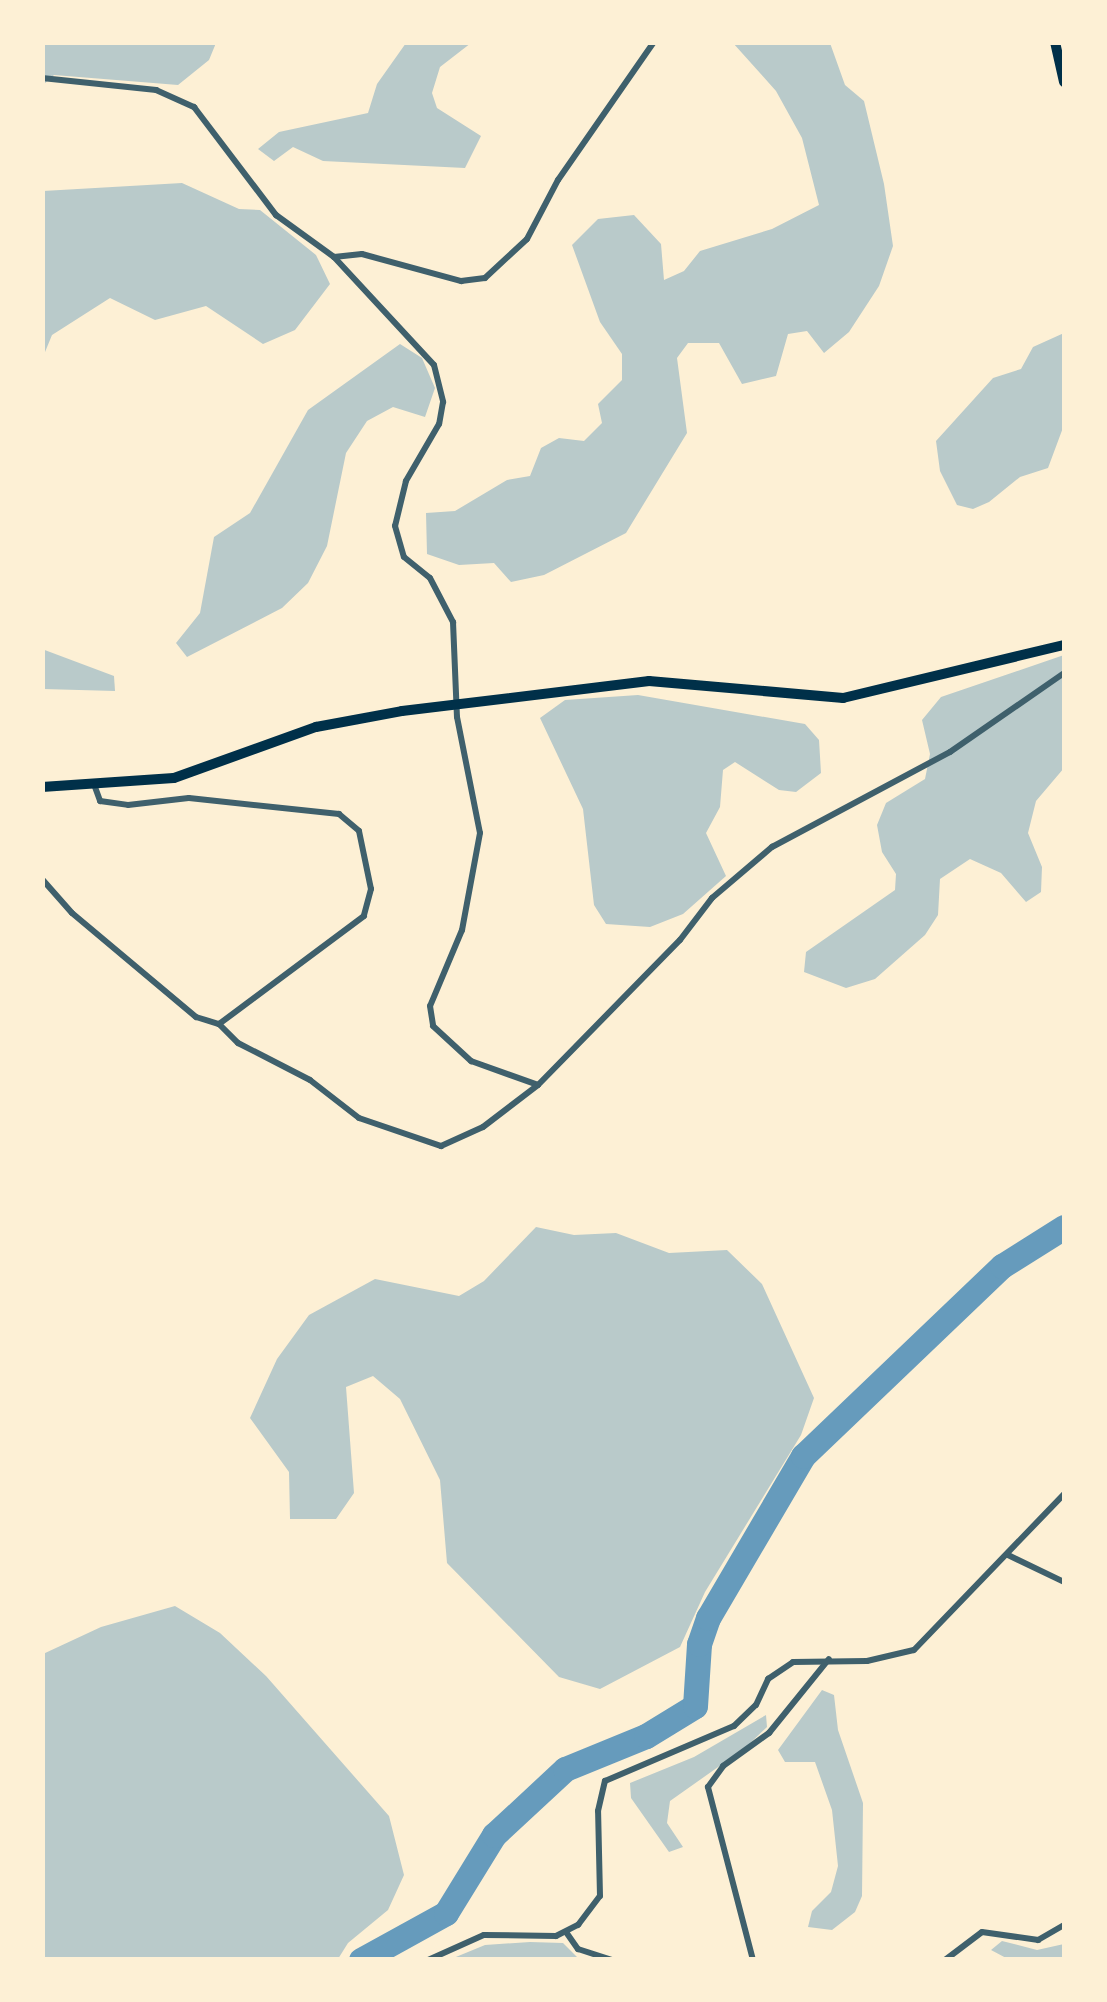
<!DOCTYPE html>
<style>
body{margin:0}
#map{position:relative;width:1107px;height:2002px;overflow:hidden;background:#fdf0d5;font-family:Barlow,sans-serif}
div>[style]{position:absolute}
.green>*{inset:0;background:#b9caca}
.river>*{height:25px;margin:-12.5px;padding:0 12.5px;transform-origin:12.5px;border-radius:12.5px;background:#669bbc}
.minor>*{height:6px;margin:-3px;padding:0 3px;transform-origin:3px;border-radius:3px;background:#3f606c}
.secondary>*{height:10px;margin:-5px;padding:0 5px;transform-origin:5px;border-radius:5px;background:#003049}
span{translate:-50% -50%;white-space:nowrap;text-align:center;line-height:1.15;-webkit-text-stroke:8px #fdf0d5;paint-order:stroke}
.frame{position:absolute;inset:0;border:45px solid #fdf0d5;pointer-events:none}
</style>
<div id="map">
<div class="green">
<div style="clip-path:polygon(43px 43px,216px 43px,209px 60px,178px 85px,54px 75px,43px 85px)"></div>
<div style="clip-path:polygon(406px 43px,471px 43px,440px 67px,432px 93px,437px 108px,481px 136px,465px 168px,323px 161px,293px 147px,274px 161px,258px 149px,279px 132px,368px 113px,377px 84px)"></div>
<div style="clip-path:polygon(733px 43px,830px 43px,845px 85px,864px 101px,884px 184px,893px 246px,879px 286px,849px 332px,824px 353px,807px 331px,788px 334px,776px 376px,742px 384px,719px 343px,688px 343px,677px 358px,687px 433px,626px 533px,544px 575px,511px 582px,494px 563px,459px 565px,427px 554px,426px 513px,455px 511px,507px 480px,530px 476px,541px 448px,559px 438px,584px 441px,602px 423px,598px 404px,622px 380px,622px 354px,600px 322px,572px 245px,598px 219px,634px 215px,661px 244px,664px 280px,684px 271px,700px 251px,772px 229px,819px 205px,802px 138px,776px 91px)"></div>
<div style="clip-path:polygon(182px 183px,239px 209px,260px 210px,316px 255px,330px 284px,295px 330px,263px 344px,206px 306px,155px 320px,110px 298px,52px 335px,43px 357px,43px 191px)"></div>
<div style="clip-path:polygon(1064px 333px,1064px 425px,1048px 468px,1020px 477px,989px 502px,973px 509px,957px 505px,940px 471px,936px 441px,993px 378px,1021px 369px,1033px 347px)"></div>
<div style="clip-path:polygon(400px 344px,422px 358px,435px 388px,425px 417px,393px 407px,367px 421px,346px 453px,327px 546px,308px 583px,282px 608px,187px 657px,176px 643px,200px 613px,214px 537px,250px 513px,308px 410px)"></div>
<div style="clip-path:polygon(42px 649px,114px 676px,115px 691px,43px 689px)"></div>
<div style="clip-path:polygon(1064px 655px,1064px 768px,1036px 801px,1028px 833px,1042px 867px,1041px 892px,1026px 902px,1001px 873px,970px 859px,940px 879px,938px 915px,925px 935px,875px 979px,846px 988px,804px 972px,806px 952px,895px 890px,896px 874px,882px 852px,877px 825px,886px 803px,925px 779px,930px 754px,922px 720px,941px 697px)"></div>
<div style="clip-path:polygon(638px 695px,805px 724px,819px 740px,821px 773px,796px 792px,779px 790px,735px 762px,723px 770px,720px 807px,706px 833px,726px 876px,683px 914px,650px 927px,606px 924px,594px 905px,583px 809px,540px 718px,565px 700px)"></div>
<div style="clip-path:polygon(536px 1227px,574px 1235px,616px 1233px,669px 1253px,727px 1250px,762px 1284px,814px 1398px,801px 1435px,705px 1592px,680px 1647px,600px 1689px,559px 1677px,447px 1563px,440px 1480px,400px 1399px,373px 1376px,346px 1387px,354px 1493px,336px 1519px,290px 1519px,289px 1472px,250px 1418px,277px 1359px,309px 1315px,375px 1279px,459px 1296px,484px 1281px)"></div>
<div style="clip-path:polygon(175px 1606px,220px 1633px,266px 1676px,389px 1816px,404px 1875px,388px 1910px,348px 1943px,338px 1959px,43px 1959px,43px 1654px,101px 1627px)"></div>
<div style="clip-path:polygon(822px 1690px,834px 1695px,838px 1730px,863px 1803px,862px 1896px,855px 1912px,832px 1930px,808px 1927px,812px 1911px,831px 1892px,838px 1866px,832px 1810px,815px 1762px,785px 1762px,778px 1750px)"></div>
<div style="clip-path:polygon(766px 1715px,767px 1727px,745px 1748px,670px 1801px,667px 1823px,683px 1847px,669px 1852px,631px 1798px,630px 1783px,694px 1757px)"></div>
<div style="clip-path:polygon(1002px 1941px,1037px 1950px,1064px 1944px,1064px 1959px,1008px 1959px,991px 1950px)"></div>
<div style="clip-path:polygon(530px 1942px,563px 1943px,579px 1959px,451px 1959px,485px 1945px)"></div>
</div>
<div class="river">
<div style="left:361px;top:1960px;width:97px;rotate:-28.9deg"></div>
<div style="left:446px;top:1913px;width:92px;rotate:-58.4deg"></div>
<div style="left:494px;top:1835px;width:97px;rotate:-42.9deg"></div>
<div style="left:565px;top:1769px;width:87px;rotate:-22.2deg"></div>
<div style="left:646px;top:1736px;width:57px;rotate:-31.5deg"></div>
<div style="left:695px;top:1706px;width:62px;rotate:-86.3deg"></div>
<div style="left:699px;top:1644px;width:28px;rotate:-71deg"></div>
<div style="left:708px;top:1618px;width:188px;rotate:-59.6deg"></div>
<div style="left:803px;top:1456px;width:275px;rotate:-43.7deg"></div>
<div style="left:1002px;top:1266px;width:73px;rotate:-32.2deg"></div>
</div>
<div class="minor">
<div style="left:42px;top:78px;width:115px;rotate:6deg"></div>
<div style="left:156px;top:90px;width:42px;rotate:24.1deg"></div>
<div style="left:194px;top:107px;width:136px;rotate:52.8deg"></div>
<div style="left:276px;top:215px;width:72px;rotate:35.9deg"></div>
<div style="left:334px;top:257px;width:147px;rotate:47.2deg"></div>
<div style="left:434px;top:365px;width:38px;rotate:76deg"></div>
<div style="left:443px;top:402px;width:22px;rotate:100deg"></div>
<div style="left:439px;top:424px;width:66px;rotate:120.1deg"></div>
<div style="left:406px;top:481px;width:46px;rotate:103.7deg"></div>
<div style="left:395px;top:526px;width:32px;rotate:74deg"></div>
<div style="left:404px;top:557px;width:33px;rotate:39deg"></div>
<div style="left:430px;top:578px;width:50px;rotate:62.4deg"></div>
<div style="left:453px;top:622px;width:95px;rotate:87.6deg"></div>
<div style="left:457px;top:717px;width:118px;rotate:78.8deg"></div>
<div style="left:480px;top:833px;width:99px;rotate:100.5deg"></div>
<div style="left:462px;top:930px;width:82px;rotate:112.8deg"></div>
<div style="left:430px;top:1006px;width:20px;rotate:81deg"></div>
<div style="left:433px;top:1026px;width:52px;rotate:42.6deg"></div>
<div style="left:471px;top:1061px;width:71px;rotate:19.7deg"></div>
<div style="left:334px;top:257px;width:28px;rotate:-6deg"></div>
<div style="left:362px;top:254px;width:103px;rotate:15.3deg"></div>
<div style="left:461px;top:281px;width:24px;rotate:-7deg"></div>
<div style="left:485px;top:278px;width:57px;rotate:-42.9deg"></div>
<div style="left:527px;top:239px;width:67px;rotate:-62.3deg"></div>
<div style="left:558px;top:180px;width:168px;rotate:-55.2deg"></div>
<div style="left:95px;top:787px;width:15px;rotate:70deg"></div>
<div style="left:100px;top:801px;width:28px;rotate:8deg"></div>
<div style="left:128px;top:805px;width:61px;rotate:-6.5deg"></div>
<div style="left:189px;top:798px;width:151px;rotate:6.1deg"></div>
<div style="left:339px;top:814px;width:26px;rotate:40deg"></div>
<div style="left:359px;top:831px;width:59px;rotate:78.3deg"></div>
<div style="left:371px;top:889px;width:28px;rotate:105deg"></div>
<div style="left:364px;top:916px;width:181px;rotate:143.3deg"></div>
<div style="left:42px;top:879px;width:45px;rotate:48.6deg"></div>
<div style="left:72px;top:913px;width:162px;rotate:40deg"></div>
<div style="left:196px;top:1017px;width:24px;rotate:17deg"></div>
<div style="left:219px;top:1024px;width:27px;rotate:45deg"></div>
<div style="left:238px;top:1043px;width:81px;rotate:27.2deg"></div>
<div style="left:310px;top:1080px;width:62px;rotate:37.8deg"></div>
<div style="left:359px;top:1118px;width:87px;rotate:18.9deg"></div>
<div style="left:441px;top:1146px;width:46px;rotate:-24.3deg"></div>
<div style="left:483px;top:1127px;width:69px;rotate:-37.4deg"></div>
<div style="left:538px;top:1085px;width:203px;rotate:-45.6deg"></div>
<div style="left:680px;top:940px;width:53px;rotate:-52.7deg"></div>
<div style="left:712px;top:898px;width:79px;rotate:-40.4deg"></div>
<div style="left:772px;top:847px;width:202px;rotate:-28.1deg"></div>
<div style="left:950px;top:752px;width:139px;rotate:-34.7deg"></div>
<div style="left:1008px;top:1555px;width:62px;rotate:25.7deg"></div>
<div style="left:566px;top:1932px;width:21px;rotate:55deg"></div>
<div style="left:578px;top:1949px;width:36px;rotate:18deg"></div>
<div style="left:428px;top:1960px;width:61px;rotate:-24.1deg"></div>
<div style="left:484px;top:1935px;width:72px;rotate:0.8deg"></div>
<div style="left:556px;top:1936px;width:25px;rotate:-27deg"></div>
<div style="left:578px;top:1925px;width:36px;rotate:-53deg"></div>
<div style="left:600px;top:1896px;width:85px;rotate:-91.3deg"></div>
<div style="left:598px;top:1811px;width:31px;rotate:-77deg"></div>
<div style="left:605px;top:1781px;width:140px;rotate:-23.1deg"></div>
<div style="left:734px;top:1726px;width:30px;rotate:-44deg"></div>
<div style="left:756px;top:1705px;width:29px;rotate:-65deg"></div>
<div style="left:768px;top:1679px;width:30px;rotate:-34deg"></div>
<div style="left:793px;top:1662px;width:74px;rotate:-0.8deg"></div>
<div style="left:867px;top:1661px;width:48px;rotate:-13.2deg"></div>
<div style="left:914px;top:1650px;width:216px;rotate:-46.1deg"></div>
<div style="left:753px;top:1960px;width:179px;rotate:-104.6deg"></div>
<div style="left:708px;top:1787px;width:26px;rotate:-54deg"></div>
<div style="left:723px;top:1766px;width:57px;rotate:-35.7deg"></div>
<div style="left:769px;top:1733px;width:95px;rotate:-51deg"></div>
<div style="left:945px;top:1960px;width:46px;rotate:-37.1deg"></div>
<div style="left:982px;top:1932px;width:57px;rotate:8.1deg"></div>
<div style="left:1038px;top:1940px;width:30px;rotate:-30deg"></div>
</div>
<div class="secondary">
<div style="left:1055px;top:42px;width:41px;rotate:77.3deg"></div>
<div style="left:42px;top:787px;width:132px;rotate:-3.9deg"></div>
<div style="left:174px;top:778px;width:151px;rotate:-19.8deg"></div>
<div style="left:316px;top:727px;width:87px;rotate:-10.5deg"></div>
<div style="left:402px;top:711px;width:249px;rotate:-6.9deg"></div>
<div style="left:649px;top:681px;width:195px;rotate:5deg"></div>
<div style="left:843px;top:698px;width:227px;rotate:-13.5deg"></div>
</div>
<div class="frame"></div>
</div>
